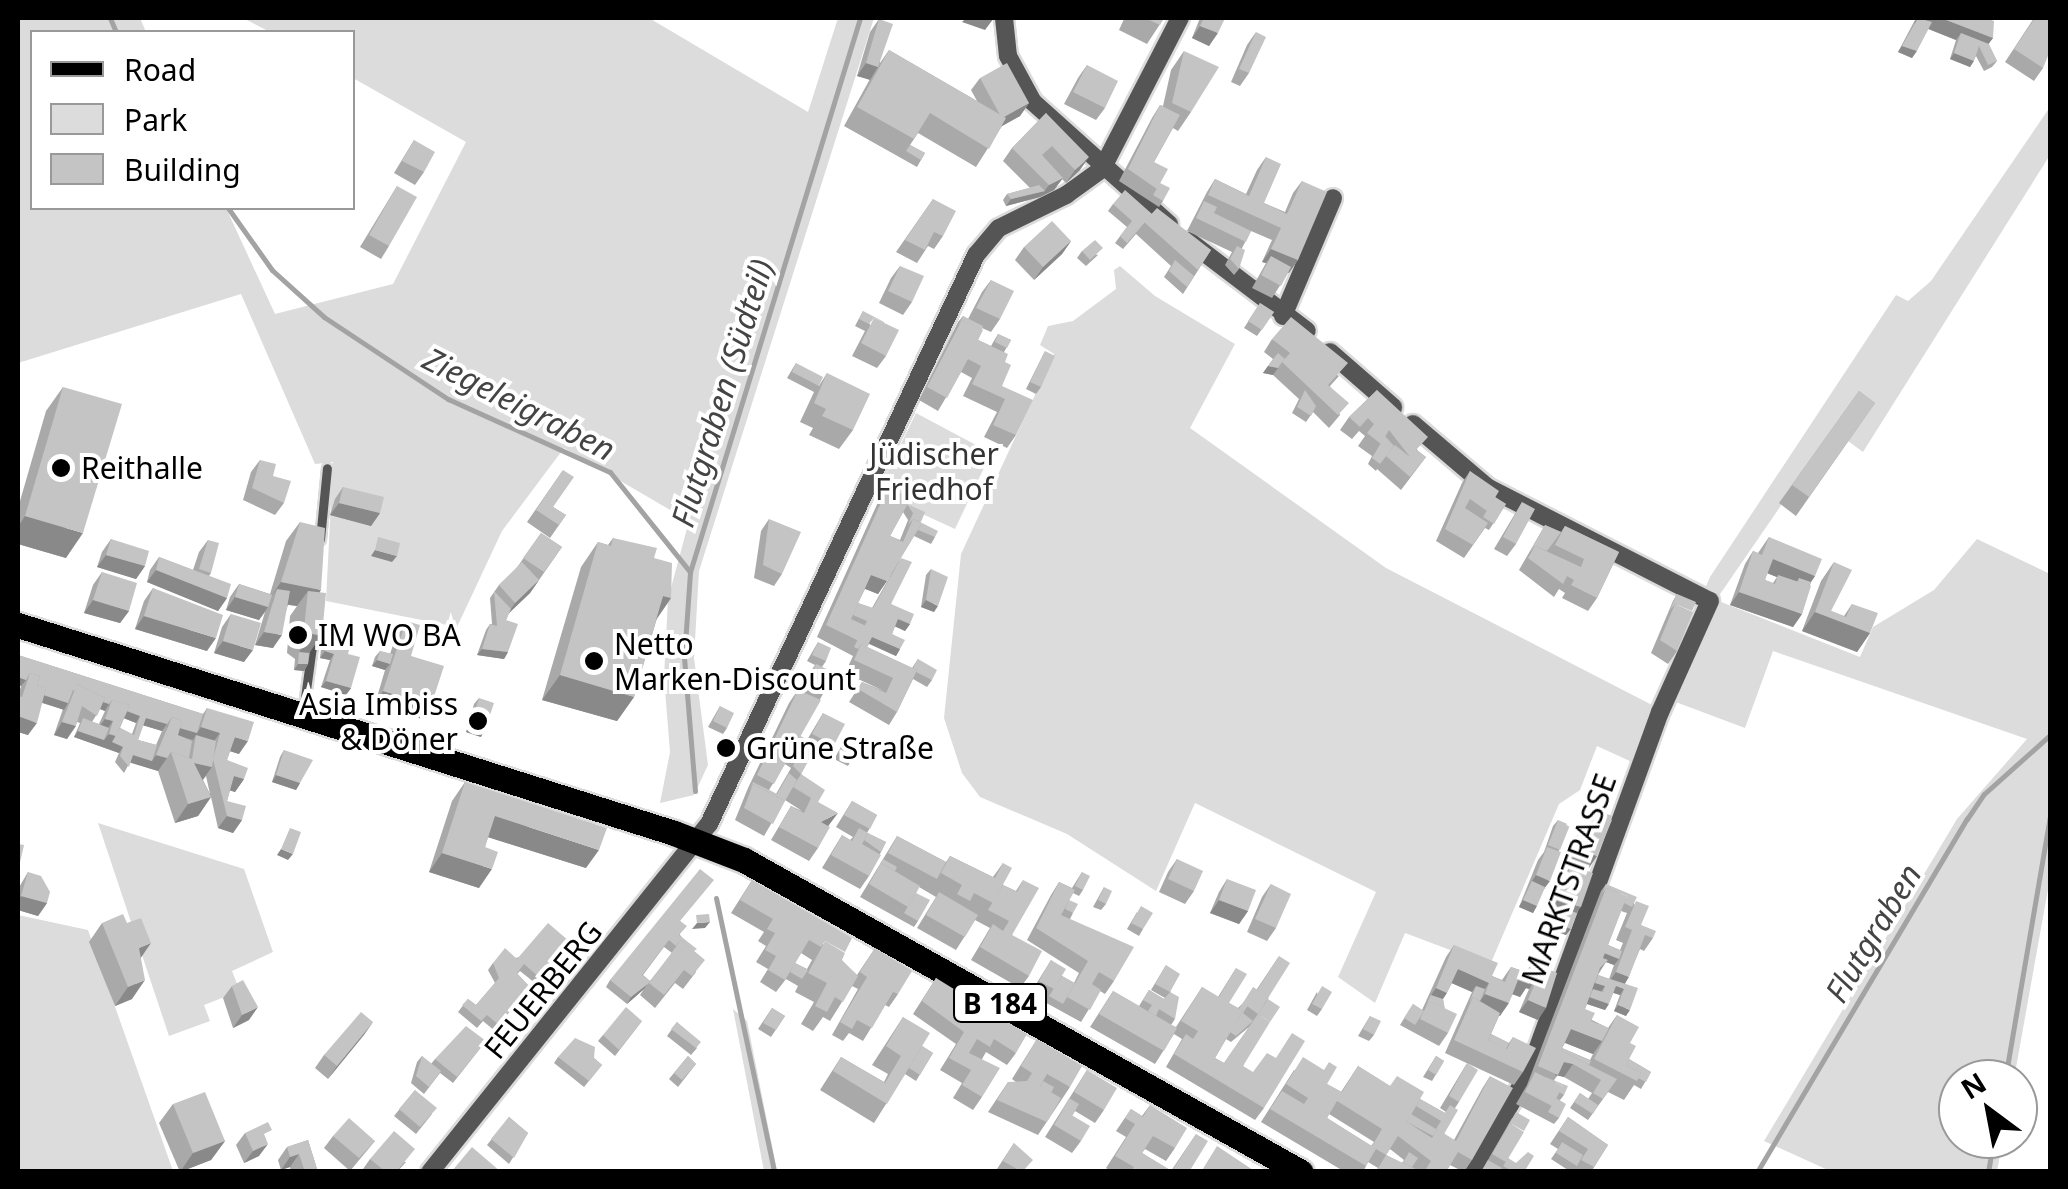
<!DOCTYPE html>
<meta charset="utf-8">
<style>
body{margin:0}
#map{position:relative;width:2068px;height:1189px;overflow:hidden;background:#fff;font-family:"Noto Sans",sans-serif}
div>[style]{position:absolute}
.green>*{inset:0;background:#dcdcdc}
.stream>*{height:5px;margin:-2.5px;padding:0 2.5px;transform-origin:2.5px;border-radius:2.5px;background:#a3a3a3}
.roads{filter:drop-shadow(2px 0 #dbdbdb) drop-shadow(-2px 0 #dbdbdb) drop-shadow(0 2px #dbdbdb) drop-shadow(0 -2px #dbdbdb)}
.service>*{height:9px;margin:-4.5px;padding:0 4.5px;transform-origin:4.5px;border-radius:4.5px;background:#555}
.minor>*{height:18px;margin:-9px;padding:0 9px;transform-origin:9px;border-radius:9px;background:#555}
.primary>*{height:25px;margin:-12.5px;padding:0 12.5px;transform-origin:12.5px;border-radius:12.5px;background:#000}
.wall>*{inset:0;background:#a9a9a9}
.shaded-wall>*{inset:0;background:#898989}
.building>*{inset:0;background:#c4c4c4}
.dots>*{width:28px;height:28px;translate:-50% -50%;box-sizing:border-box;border:5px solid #fff;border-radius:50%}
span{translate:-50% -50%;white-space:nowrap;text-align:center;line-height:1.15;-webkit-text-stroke:8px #fff;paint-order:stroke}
.shield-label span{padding:2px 8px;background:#fff;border:2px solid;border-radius:8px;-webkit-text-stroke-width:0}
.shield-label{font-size:28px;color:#000;font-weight:700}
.park-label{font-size:30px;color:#333}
.poi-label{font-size:30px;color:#000}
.left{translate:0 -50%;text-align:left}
.right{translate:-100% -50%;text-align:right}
.street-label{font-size:30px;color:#000}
.water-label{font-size:32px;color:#444;font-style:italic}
.frame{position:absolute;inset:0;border:20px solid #000;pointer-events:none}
.legend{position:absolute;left:30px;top:30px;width:325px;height:180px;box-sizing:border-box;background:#fff;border:2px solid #999;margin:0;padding:12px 18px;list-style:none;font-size:30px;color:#000}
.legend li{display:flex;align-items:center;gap:20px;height:50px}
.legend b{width:50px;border:2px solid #999}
.north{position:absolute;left:1938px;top:1059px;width:100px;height:100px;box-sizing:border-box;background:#fff;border:2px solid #999;border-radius:50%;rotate:328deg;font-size:28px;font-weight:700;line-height:40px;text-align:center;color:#000}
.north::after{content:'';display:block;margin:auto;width:35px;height:45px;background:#000;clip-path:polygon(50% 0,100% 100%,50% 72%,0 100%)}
</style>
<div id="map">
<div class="green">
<div style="clip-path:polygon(18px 18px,140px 18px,146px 32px,32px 32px,32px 208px,226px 208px,275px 314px,393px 284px,466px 142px,353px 78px,352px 32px,270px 32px,243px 18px,649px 18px,808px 112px,838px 18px,874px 18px,699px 571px,694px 658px,708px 765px,694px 795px,660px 803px,670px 752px,664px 677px,668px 599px,689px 521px,564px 448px,502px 531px,457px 627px,326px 601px,333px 462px,315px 464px,241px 294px,18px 363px)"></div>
<div style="clip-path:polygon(2050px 107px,2050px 155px,1863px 452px,1848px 441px,1846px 411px,1716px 600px,1860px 657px,1873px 627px,1934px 590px,1977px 539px,2050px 574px,2050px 878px,2014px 1079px,1958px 1079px,1958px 1139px,2003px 1139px,1997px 1171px,1830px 1171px,1764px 1141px,1957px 819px,2027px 739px,1773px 651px,1745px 728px,1673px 701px,1601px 891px,1585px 883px,1632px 762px,1597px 746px,1580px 790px,1559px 804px,1490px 965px,1405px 933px,1375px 1003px,1338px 977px,1376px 892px,1195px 803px,1156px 891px,1067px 834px,980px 797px,962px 773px,944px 718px,961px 554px,1054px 354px,1040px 345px,1048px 326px,1073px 321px,1116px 289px,1114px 270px,1120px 266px,1155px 296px,1235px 344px,1190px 428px,1386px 568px,1654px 706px,1710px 577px,1896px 295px,1908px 301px,1931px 281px)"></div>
<div style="clip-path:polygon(916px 413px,991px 453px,955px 529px,877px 493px)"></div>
<div style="clip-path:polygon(98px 823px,244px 869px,273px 952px,232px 971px,240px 991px,204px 1005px,210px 1021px,169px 1036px)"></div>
<div style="clip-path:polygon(18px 915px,88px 930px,173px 1171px,18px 1172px)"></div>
<div style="clip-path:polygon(733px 1009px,747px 1021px,777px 1171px,764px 1171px)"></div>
</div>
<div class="stream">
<div style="left:110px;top:18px;width:15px;rotate:67deg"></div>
<div style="left:228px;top:208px;width:76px;rotate:54.6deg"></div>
<div style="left:272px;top:270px;width:70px;rotate:42.1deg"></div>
<div style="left:324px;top:317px;width:149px;rotate:33.5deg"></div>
<div style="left:448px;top:399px;width:178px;rotate:24.3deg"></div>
<div style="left:610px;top:472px;width:128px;rotate:51.3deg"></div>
<div style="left:695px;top:791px;width:133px;rotate:-94.7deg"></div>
<div style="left:684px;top:658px;width:86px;rotate:-86deg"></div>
<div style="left:690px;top:572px;width:579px;rotate:-72.94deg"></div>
<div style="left:716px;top:898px;width:280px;rotate:78deg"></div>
<div style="left:2005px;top:1079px;width:267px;rotate:-80.3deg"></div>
<div style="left:1757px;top:1172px;width:411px;rotate:-59.3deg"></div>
<div style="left:1967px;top:819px;width:30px;rotate:-56deg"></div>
<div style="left:1984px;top:794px;width:89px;rotate:-41.8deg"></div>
<div style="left:1988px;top:1172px;width:34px;rotate:-80deg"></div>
</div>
<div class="roads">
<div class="service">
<div style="left:320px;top:539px;width:71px;rotate:-84.4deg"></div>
<div style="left:303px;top:712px;width:74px;rotate:-82.2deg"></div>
</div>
<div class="minor">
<div style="left:1004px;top:18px;width:38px;rotate:84deg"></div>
<div style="left:1008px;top:56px;width:52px;rotate:61.5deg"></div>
<div style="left:1033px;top:102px;width:183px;rotate:41.9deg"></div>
<div style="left:1189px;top:241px;width:148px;rotate:37.3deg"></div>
<div style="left:1283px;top:316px;width:128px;rotate:-67deg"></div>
<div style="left:1330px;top:352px;width:84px;rotate:41.1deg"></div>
<div style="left:1413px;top:424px;width:97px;rotate:40.4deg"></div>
<div style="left:1487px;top:487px;width:250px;rotate:27.1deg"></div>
<div style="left:1710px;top:601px;width:122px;rotate:114.2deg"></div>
<div style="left:1660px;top:712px;width:383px;rotate:110deg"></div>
<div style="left:1529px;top:1072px;width:116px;rotate:120.1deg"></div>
<div style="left:430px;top:1172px;width:446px;rotate:-51.3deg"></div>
<div style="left:709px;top:824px;width:629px;rotate:-64.86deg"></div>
<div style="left:976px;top:255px;width:35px;rotate:-50deg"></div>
<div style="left:999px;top:228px;width:75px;rotate:-26.2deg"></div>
<div style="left:1066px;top:195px;width:44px;rotate:-35.8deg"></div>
<div style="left:1102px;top:169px;width:170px;rotate:-62.7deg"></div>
</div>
<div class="primary">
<div style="left:18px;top:625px;width:688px;rotate:17.59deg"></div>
<div style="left:674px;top:833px;width:75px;rotate:21.1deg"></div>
<div style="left:744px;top:860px;width:638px;rotate:29.26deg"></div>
</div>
</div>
<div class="wall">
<div style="clip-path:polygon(1121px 18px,1164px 18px,1147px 44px,1119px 30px,1124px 19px)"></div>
<div style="clip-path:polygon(1200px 18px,1225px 18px,1209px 46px,1192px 38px)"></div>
<div style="clip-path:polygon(1916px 18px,1990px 18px,1993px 38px,1988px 44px,1997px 61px,1992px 67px,1984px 71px,1976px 56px,1970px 67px,1950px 59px,1956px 40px,1928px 29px,1912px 58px,1898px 52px)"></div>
<div style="clip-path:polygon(2034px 18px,2043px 68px,2034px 81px,2005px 62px)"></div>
<div style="clip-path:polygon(879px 19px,880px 63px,889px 50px,977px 101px,971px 90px,980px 78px,1029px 103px,1020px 116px,1002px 126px,976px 167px,918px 133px,910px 145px,925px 153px,917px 167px,844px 126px,870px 79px,857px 76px,870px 32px)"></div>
<div style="clip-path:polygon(1256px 32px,1249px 73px,1240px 86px,1231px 82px,1247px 45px)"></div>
<div style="clip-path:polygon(1184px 51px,1191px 112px,1178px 131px,1173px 128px,1154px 162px,1163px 201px,1159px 207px,1119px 181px,1152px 118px,1160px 105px,1163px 106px,1171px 70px)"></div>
<div style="clip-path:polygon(1087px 65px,1105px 108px,1096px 120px,1064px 104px,1078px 78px)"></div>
<div style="clip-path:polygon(1046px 113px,1080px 170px,1066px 183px,1062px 179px,1054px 190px,1040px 197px,1006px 206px,1003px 200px,1007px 194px,1030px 188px,1003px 161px,1012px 148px)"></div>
<div style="clip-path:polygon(414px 140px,424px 172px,415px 185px,394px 173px)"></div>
<div style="clip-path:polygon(1266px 157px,1264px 203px,1285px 212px,1293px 193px,1302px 181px,1298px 260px,1288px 273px,1272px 298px,1252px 288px,1266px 263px,1262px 262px,1272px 240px,1251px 231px,1242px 248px,1239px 269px,1234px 275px,1225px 265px,1232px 252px,1187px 231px,1207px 192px,1215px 179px,1246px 194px,1257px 170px)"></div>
<div style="clip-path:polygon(397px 186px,389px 246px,381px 259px,360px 247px)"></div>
<div style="clip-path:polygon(933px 199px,943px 236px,934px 249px,928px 246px,917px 263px,896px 252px)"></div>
<div style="clip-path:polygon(1113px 204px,1152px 214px,1211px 250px,1183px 294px,1164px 277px,1171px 266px,1136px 234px,1123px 249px,1115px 243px,1127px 227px,1108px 211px)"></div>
<div style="clip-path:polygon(1071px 241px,1062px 254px,1034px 280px,1015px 260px,1024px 247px)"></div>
<div style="clip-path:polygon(1082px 251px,1098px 255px,1086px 266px,1077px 258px)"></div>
<div style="clip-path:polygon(900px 266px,912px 302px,903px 315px,879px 303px,891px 278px)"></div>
<div style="clip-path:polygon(991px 280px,1000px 319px,991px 332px,982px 328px,978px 340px,991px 346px,998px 334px,1011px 340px,1004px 352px,1005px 362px,1002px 386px,1016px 435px,1007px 448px,984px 437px,997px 412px,963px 396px,972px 378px,961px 372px,938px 411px,919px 400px,958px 322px,963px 316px,968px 319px,982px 292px)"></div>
<div style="clip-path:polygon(1260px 303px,1274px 312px,1257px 336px,1244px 328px)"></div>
<div style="clip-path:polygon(863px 311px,886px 356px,877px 368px,852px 356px,865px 331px,855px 326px)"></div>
<div style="clip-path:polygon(1272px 339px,1339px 376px,1330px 386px,1340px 415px,1329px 428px,1313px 412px,1306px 422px,1292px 413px,1299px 399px,1273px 375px,1263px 373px,1273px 359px,1264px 352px)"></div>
<div style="clip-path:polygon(1045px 351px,1041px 387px,1036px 394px,1026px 389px)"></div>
<div style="clip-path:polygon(796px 363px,819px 386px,827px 373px,853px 430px,839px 449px,809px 435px,813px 428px,800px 422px,814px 392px,787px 378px)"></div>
<div style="clip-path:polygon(63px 387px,66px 558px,18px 544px,18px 508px,46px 411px)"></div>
<div style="clip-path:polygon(1377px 390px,1418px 451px,1426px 457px,1401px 490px,1377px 469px,1376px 471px,1368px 464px,1372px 456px,1358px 446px,1365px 436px,1359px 431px,1352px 439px,1340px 430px,1349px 417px)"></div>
<div style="clip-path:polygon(1859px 391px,1875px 403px,1796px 516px,1779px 503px)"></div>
<div style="clip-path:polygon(260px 460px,273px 476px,284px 503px,275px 515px,243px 500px,251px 472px)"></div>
<div style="clip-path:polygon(563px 470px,553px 507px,566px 515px,550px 538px,527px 522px)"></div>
<div style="clip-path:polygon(1470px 471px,1495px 497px,1506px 504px,1489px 530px,1485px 528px,1464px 558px,1436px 541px,1462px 483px)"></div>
<div style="clip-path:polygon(343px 487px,380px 513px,371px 526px,330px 515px,335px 499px)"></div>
<div style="clip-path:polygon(evenodd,888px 487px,907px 504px,921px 523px,935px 537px,931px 544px,914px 536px,900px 559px,891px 604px,910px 624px,905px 631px,895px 626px,892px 634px,900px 649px,896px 656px,869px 644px,867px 647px,912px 668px,918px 659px,932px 680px,927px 687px,913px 679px,897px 712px,889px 725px,849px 702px,862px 682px,884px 691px,845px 673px,853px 656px,817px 637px,879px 500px,888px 487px,903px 512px,908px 520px,900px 540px,890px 536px,903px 512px,888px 487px,892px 573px,872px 608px,858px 603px,865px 589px,878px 594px,892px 573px)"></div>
<div style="clip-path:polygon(1522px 502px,1516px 544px,1507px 556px,1494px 549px)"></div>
<div style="clip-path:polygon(769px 519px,782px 574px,774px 586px,754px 578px,761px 531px)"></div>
<div style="clip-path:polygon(300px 522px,320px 592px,308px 664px,304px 671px,294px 670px,295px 659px,287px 653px,290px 616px,297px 606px,288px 605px,273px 648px,255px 645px,265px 612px,259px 620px,226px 610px,230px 597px,239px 584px,270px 594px,286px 541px)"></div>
<div style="clip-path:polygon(1545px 525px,1561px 532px,1565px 526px,1619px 552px,1597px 598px,1588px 611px,1562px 598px,1565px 593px,1559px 589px,1554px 597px,1519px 570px)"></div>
<div style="clip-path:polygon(541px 533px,562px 547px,530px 593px,509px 613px,506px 620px,508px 652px,504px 659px,477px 655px,486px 630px,490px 624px,492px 624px,490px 598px,499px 585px,516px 569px)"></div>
<div style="clip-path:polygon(evenodd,1769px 537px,1815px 576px,1811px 582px,1802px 614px,1793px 627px,1730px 605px,1745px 564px,1753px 551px,1758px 553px,1769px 537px,1767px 573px,1777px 577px,1773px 583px,1765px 580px,1767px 573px)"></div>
<div style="clip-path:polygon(613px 538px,654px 558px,671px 598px,657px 618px,634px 697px,617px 721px,542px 700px,581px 567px,598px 542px,608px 545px)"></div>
<div style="clip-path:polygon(111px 539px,145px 566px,136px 579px,97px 567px,102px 552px)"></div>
<div style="clip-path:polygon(208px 540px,211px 573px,209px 576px,227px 598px,218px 611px,147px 582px,150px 570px,159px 557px,193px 570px,199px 552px)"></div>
<div style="clip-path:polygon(1834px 562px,1831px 611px,1844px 616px,1852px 604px,1870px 633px,1857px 652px,1802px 631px,1821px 581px)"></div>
<div style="clip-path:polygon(931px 569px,934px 612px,921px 607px,926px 575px)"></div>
<div style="clip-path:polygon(102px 572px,129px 611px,120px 623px,84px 613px,93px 585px)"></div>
<div style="clip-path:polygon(153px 588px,207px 651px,135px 629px,144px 601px)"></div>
<div style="clip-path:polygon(1677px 594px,1677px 651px,1668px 664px,1651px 653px,1673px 601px)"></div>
<div style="clip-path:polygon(231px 614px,244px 662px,214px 653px,222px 627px)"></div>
<div style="clip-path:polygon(406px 621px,411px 656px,431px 706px,422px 719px,375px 704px,385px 670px,372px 666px,375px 657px,380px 651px,390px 654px,397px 633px)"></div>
<div style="clip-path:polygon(326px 635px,351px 688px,346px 695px,321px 687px,330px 660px,320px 658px,322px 641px)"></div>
<div style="clip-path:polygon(evenodd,818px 642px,826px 661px,822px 667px,824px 692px,800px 736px,807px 740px,823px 713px,834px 745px,825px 757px,813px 751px,801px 774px,818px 802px,829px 825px,818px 848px,809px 861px,771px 840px,791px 806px,802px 811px,785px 800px,764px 836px,735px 820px,748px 788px,789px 703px,798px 690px,800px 691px,807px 677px,815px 665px,807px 661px,818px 642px,785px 764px,791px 768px,776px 794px,769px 790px,785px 764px)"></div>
<div style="clip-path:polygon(evenodd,18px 655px,203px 714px,207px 708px,239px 754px,230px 751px,227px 760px,244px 779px,235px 792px,230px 790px,227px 801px,242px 820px,233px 833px,218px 828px,211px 797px,198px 816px,175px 823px,158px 771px,130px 762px,124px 773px,115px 762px,119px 753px,74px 737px,80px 723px,77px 722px,67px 739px,54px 735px,63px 709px,42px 703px,28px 735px,18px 732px,18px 696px,21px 686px,18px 655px,100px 709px,105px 711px,99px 724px,92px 722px,100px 709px,18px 655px,124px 718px,136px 723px,132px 734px,120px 728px,124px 718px,18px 655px,143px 725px,162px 731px,156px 745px,138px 740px,143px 725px,18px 655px,206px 776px,210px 794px,203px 780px,206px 776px)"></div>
<div style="clip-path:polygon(479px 698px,481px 737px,466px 732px,474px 704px)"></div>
<div style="clip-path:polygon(720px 706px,727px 728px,723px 734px,708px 727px)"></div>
<div style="clip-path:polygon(845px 740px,852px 759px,848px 766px,834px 759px)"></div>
<div style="clip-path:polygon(284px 750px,300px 783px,296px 790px,272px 782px,280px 757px)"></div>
<div style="clip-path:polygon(465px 782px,586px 868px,488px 837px,485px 847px,479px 888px,429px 872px,452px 801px)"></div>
<div style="clip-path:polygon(852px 801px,877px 815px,867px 833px,886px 842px,869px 876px,860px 889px,822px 868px,842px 835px,850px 840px,853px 837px,836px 827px)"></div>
<div style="clip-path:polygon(1591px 807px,1589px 868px,1567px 860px,1586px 814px)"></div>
<div style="clip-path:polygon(1558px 820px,1559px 851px,1545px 887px,1533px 913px,1519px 907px,1538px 860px,1544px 852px,1553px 826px)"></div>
<div style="clip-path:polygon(897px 836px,946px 862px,950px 856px,993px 877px,1003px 863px,1003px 885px,1016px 891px,1023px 880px,1012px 935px,1029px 976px,1020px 988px,971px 960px,990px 928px,975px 920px,956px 950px,917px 928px,936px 897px,919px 887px,916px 893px,918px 921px,914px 927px,860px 897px)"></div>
<div style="clip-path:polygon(1177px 859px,1194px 891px,1185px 904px,1159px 892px,1168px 872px)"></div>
<div style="clip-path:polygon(1571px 865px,1577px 913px,1566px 935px,1552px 930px,1558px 914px,1549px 911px,1562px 878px)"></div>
<div style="clip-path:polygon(28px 872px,47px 903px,38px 916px,18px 910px,18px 889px)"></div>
<div style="clip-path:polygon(1082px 872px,1083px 890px,1079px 896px,1073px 893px,1069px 900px,1073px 913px,1070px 919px,1114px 981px,1105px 994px,1100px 991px,1081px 1022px,1030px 994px,1051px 960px,1062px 976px,1074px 983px,1079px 973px,1027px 940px,1051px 895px,1059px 882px,1072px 888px)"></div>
<div style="clip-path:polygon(1227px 879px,1248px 911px,1239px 924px,1210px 913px,1219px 892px)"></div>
<div style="clip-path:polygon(evenodd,752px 880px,857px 975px,875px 948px,898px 994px,889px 1007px,885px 1005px,863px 1041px,849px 1033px,843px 1041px,832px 1035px,858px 989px,852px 986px,830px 1021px,823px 1017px,813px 1031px,801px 1024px,814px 1002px,795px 992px,799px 984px,798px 986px,786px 979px,776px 992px,760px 982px,768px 969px,756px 962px,766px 946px,758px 941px,764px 932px,731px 913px,752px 880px,801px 953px,812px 960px,807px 969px,795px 963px,801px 953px)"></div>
<div style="clip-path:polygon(1271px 884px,1276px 928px,1267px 941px,1247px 932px,1262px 897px)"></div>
<div style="clip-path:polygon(evenodd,1606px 884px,1634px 903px,1641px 925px,1653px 938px,1644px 951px,1640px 949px,1625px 984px,1626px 1016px,1614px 1011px,1620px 995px,1613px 993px,1605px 1010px,1587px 1004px,1585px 1009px,1592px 1020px,1608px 1028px,1617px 1015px,1630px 1043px,1629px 1059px,1651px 1072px,1641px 1089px,1634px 1085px,1624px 1100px,1608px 1092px,1588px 1120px,1570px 1108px,1580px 1093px,1588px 1099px,1592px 1093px,1564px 1077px,1558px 1075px,1554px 1080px,1564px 1095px,1560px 1100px,1559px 1118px,1554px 1124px,1516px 1104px,1527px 1085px,1601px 891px,1606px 884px,1621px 911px,1627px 913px,1616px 940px,1623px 943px,1620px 950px,1608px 945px,1621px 911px,1606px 884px,1606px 962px,1614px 965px,1609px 979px,1598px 975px,1606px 962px,1606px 884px,1565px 1043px,1593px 1054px,1590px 1060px,1562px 1048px,1565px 1043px)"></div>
<div style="clip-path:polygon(1104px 887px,1106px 904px,1101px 910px,1093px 907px)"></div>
<div style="clip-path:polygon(1137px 912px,1143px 929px,1139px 936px,1127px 929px)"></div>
<div style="clip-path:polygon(evenodd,681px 921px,680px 935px,694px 951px,696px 972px,683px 989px,675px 983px,655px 1008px,640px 995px,644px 989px,627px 1004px,606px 987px,610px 980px,681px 921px,664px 947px,672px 953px,650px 981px,643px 975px,664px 947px)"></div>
<div style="clip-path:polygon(102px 923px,127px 923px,141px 957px,132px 999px,115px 1006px,89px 942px)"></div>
<div style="clip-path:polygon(1454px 945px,1492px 976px,1502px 980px,1511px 967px,1526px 972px,1532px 963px,1557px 973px,1538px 1020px,1519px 1012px,1529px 989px,1526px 988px,1520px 997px,1513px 994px,1499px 1016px,1491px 1034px,1509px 1043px,1513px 1037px,1523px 1072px,1514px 1085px,1445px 1053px,1472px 992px,1452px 983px,1443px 999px,1448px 1033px,1439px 1046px,1400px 1025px,1413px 1004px,1422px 1010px,1446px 957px)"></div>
<div style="clip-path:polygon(565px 947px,535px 983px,520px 971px,517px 974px,529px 986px,495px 1031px,483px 1021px,477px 1028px,458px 1012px,468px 999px,476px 1005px,495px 983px,488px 970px,493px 963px)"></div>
<div style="clip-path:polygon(evenodd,1279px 956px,1268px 999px,1243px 1066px,1264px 1108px,1255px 1120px,1166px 1067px,1182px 1039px,1174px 1034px,1155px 1064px,1090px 1027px,1113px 991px,1139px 1006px,1149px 990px,1164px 999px,1165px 998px,1151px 990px,1166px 965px,1175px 1019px,1171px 1025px,1176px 1027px,1202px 987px,1218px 997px,1236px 968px,1229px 1003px,1238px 1008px,1257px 989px,1279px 956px,1249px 1027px,1224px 1063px,1215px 1058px,1226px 1039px,1231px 1042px,1249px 1027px)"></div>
<div style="clip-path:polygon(936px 978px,1016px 1053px,1007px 1065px,986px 1052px,982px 1059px,982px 1097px,973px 1110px,953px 1098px,962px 1083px,940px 1070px,956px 1044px,913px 1014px)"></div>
<div style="clip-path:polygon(232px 986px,249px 1020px,233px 1028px,223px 998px)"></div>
<div style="clip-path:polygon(1317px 992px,1322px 1009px,1317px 1016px,1307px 1010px)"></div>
<div style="clip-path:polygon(772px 1008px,785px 1016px,771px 1037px,758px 1029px)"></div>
<div style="clip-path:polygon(1370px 1016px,1374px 1035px,1369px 1041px,1358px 1036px)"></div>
<div style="clip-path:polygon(903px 1017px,922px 1046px,933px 1053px,916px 1081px,905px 1074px,874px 1123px,820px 1090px,841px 1057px,884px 1082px,888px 1074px,872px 1065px)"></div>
<div style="clip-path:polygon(642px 1021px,615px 1056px,598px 1041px,603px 1035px)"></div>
<div style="clip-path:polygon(373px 1022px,328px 1079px,315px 1068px,324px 1055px)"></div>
<div style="clip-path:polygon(677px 1022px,697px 1048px,691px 1055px,667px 1036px)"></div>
<div style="clip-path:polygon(1037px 1039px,1070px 1087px,1038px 1135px,988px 1112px,1008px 1082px,1016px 1082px,1012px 1079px)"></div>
<div style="clip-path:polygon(486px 1041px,453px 1083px,440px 1073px,424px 1094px,411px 1083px,417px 1062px,422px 1056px,431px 1064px,435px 1059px)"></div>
<div style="clip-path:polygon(688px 1056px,696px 1064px,678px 1087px,669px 1079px)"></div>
<div style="clip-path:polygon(1436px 1056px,1444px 1061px,1432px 1081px,1423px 1077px)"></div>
<div style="clip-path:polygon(558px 1057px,594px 1058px,602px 1065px,584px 1087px,554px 1063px)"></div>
<div style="clip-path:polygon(evenodd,1467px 1063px,1459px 1102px,1455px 1108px,1444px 1134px,1454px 1140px,1482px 1089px,1490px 1076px,1472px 1160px,1464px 1172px,1450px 1165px,1446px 1172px,1375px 1172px,1378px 1168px,1368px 1162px,1363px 1172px,1345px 1172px,1261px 1122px,1294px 1070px,1327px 1084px,1341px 1092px,1358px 1066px,1390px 1086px,1420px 1099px,1445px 1113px,1446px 1112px,1440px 1108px,1467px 1063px,1329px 1114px,1374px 1142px,1371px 1146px,1327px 1118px,1329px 1114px,1467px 1063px,1390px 1149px,1404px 1160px,1402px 1163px,1386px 1155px,1390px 1149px)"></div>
<div style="clip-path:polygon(1087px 1070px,1104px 1110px,1095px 1123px,1075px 1111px,1072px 1116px,1081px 1141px,1072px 1153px,1045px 1137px)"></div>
<div style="clip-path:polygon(415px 1090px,432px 1114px,416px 1134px,394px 1116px)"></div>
<div style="clip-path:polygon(173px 1104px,225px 1141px,211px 1160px,180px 1172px,159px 1123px)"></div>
<div style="clip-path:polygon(1150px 1105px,1175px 1148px,1166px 1161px,1145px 1149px,1142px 1153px,1171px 1171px,1196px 1134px,1189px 1172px,1111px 1172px,1106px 1168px,1126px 1137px,1116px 1131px,1131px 1109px,1142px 1116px)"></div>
<div style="clip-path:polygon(509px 1117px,528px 1133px,509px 1164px,487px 1145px)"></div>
<div style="clip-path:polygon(1568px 1117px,1608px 1145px,1591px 1172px,1571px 1172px,1551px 1159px,1558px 1149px,1550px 1144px)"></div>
<div style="clip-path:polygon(1512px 1118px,1508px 1158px,1524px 1172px,1481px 1172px)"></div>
<div style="clip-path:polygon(245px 1133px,266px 1138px,259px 1156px,244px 1163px,236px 1145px)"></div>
<div style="clip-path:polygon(333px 1136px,375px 1141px,350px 1171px,324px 1148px)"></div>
<div style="clip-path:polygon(308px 1140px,318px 1172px,291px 1172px,290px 1167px,281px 1170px,278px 1160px,287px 1147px)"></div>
<div style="clip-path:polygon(1014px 1143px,1025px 1172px,995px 1172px)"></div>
<div style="clip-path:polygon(370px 1159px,406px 1162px,397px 1172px,361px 1172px)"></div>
</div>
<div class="shaded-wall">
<div style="clip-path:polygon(966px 18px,994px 18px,985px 30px,962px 22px)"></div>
<div style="clip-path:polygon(1918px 18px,1941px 18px,1993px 38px,1984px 50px,1961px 33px,1956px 40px,1914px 23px)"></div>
<div style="clip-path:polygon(1200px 26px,1218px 33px,1209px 46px,1192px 38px)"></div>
<div style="clip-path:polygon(1902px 46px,1917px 51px,1912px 58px,1898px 52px)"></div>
<div style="clip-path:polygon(1954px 53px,1974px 61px,1970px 67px,1950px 59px)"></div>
<div style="clip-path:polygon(866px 63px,878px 67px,870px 80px,857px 76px)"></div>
<div style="clip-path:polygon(1029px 103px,1020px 116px,993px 131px,1002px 118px)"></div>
<div style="clip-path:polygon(1089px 157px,1080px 170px,1066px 183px,1075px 170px)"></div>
<div style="clip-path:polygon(1063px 178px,1054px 190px,1040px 197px,1049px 185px)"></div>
<div style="clip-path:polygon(1045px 191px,1040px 197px,1006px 206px,1011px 199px)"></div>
<div style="clip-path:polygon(1071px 241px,1062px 254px,1034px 280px,1043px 267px)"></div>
<div style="clip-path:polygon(1271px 249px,1298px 260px,1289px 273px,1267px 264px,1271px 256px,1266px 263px,1262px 262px)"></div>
<div style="clip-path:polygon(1268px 366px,1278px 368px,1273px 375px,1263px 373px)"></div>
<div style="clip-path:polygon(339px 503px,380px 513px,371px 526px,330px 515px)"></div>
<div style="clip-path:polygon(25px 516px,83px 533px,66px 558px,18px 544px,18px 527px)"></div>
<div style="clip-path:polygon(375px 550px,397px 556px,392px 562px,371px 556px)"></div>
<div style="clip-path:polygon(106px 555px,145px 566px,136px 579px,97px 567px)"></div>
<div style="clip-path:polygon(1773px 559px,1815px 576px,1806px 589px,1799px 578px,1795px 584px,1764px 572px)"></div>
<div style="clip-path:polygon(156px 570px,227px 598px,218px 611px,147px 582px)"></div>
<div style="clip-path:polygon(871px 575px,887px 581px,878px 594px,863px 588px)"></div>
<div style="clip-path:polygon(539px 580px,530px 593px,506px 616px,515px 603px)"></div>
<div style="clip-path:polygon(281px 582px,321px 590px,308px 609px,308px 591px,297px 606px,273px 602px,277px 589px,268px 601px)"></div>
<div style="clip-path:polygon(1739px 592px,1802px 614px,1793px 627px,1730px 605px)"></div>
<div style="clip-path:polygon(663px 596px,671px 598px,654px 623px)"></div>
<div style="clip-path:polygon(235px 597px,268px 607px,259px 620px,226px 610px)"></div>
<div style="clip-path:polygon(93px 600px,129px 611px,120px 623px,84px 613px)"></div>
<div style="clip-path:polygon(926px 600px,938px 606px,934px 612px,921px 607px)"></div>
<div style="clip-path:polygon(1815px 612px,1870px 633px,1857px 652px,1802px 631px)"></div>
<div style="clip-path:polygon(144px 616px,216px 638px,207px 651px,135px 629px)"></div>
<div style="clip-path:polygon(898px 619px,910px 624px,905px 631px,894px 626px)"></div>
<div style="clip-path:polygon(264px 632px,282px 635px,273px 648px,255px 645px)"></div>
<div style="clip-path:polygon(312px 634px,322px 635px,305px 659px,299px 652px)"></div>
<div style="clip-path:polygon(872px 637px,900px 649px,896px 656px,868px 643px)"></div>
<div style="clip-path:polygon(223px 641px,253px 650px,244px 662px,214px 653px)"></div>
<div style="clip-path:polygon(482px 649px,508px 652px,504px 659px,477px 655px)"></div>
<div style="clip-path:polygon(325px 651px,334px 654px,330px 660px,320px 658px)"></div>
<div style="clip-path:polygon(377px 660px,390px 664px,385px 670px,372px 666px)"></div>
<div style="clip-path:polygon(298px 664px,308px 664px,304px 671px,294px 670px)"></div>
<div style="clip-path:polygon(560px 675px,634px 697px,617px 721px,542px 700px)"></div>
<div style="clip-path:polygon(18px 677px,26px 680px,21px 686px,18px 685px)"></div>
<div style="clip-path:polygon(326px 681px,351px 688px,346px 695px,321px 687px)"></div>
<div style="clip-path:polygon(75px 691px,109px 704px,105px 711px,72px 698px)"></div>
<div style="clip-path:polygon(383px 691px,431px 706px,422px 719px,375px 704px)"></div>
<div style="clip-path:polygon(33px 692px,68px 703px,64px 710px,28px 698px)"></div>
<div style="clip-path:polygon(110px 705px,140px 716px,136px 723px,108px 712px)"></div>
<div style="clip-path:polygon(18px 716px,37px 723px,28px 735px,18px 732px)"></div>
<div style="clip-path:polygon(146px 718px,167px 724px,162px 731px,142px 725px)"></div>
<div style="clip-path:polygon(105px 719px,113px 721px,104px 734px,96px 731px)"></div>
<div style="clip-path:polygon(62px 722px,76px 726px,67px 739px,54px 735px)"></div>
<div style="clip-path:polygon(168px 725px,197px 733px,201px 727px,220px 733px,211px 745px,196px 735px,193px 740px,166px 732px)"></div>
<div style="clip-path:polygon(470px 726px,485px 730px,481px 737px,466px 732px)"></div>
<div style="clip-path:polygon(78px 731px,104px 740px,109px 734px,116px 736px,123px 747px,119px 753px,74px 737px)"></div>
<div style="clip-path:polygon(235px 737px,248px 741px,239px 754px,226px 750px)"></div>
<div style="clip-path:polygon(133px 755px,152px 761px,156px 755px,167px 758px,158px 771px,128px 762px)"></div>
<div style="clip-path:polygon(194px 763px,212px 767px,198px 786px)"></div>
<div style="clip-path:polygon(276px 775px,300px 783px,296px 790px,272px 782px)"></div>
<div style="clip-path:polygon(234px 776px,244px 779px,235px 792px,225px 789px)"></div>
<div style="clip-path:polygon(211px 797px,198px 816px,175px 823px,188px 804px)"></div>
<div style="clip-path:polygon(838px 813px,829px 825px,812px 835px,821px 822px)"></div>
<div style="clip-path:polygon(227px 816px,242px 820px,233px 833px,218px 828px)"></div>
<div style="clip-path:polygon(495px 816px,599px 850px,586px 868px,481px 835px)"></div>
<div style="clip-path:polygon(1576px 847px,1597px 856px,1589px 868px,1567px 860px)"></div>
<div style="clip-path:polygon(281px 849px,293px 854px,288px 860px,277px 855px)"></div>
<div style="clip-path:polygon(442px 853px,492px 869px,479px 888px,429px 872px)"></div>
<div style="clip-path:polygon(1536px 875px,1550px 881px,1541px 893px,1532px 881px)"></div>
<div style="clip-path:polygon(21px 896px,47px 903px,38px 916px,18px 910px,18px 901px)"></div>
<div style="clip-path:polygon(1558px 899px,1581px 907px,1572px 919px,1562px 908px,1558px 914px,1549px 911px)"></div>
<div style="clip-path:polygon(1219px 900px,1248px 911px,1239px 924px,1210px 913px)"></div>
<div style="clip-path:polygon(1523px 900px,1537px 906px,1533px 913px,1519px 907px)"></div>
<div style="clip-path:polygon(710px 922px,705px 928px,692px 929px,697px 923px)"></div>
<div style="clip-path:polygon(1556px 923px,1571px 929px,1566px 935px,1552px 930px)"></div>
<div style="clip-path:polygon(151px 943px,138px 962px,139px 948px)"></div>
<div style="clip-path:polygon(1602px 952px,1619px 959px,1614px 965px,1606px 962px,1594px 977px,1598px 959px)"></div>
<div style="clip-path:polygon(1458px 969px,1489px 983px,1480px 996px,1476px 986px,1472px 992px,1449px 982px)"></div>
<div style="clip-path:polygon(1528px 972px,1538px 976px,1529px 989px,1526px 988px,1520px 997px,1509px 993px,1518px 980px)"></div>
<div style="clip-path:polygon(1616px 972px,1629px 977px,1622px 988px,1624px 989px,1620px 995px,1611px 992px,1607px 984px)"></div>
<div style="clip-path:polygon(145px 980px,132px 999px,115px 1006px,128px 987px)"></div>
<div style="clip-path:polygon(1593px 982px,1605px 986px,1600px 993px,1588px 988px)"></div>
<div style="clip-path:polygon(648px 983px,644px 989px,627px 1004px,631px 997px)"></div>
<div style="clip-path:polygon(1436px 988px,1447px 993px,1438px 1006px,1431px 995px)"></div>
<div style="clip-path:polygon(1485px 994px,1509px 1003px,1500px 1016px,1476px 1007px)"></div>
<div style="clip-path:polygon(1588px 997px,1609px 1004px,1605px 1010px,1584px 1003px)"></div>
<div style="clip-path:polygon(1528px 1000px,1546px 1008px,1538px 1020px,1519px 1012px)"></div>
<div style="clip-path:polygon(1618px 1005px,1630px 1010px,1626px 1016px,1614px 1011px)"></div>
<div style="clip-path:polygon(258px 1007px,249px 1020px,233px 1028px,242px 1015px)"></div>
<div style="clip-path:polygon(373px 1022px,364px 1035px,328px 1079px,337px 1066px)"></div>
<div style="clip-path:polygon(1571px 1029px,1602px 1041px,1593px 1054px,1563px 1042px)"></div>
<div style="clip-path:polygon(1564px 1062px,1573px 1064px,1564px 1077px,1555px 1075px)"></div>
<div style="clip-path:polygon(225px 1141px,211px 1160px,180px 1172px,193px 1153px)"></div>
<div style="clip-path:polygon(268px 1144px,259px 1156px,244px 1163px,253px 1151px)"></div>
<div style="clip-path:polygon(299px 1154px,290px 1167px,281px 1170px,290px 1157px)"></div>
</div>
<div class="building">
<div style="clip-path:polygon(1145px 18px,1164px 18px,1160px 25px)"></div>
<div style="clip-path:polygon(1204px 18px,1225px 18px,1218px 33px,1200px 26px)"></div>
<div style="clip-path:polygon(1918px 18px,1932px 22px,1917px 51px,1902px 46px)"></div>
<div style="clip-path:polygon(1941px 18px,1986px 18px,1994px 21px,1993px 38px)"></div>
<div style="clip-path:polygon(2035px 18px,2045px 18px,2050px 21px,2050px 51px,2043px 68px,2014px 49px)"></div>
<div style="clip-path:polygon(879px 19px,893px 24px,878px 67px,866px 63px)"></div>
<div style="clip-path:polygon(1256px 32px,1266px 37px,1249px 73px,1239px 69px)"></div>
<div style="clip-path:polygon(1961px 33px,1989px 44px,1997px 61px,1988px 65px,1979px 46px,1974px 61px,1954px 53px)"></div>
<div style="clip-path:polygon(889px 50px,1006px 118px,989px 149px,930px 113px,914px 139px,857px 107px)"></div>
<div style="clip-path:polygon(1184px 51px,1219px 67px,1191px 112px,1172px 103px)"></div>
<div style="clip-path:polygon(1007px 63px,1029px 103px,1004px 117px,1000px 115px,980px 78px)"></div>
<div style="clip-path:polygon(1087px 65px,1118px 81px,1105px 108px,1073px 92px)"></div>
<div style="clip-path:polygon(1160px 105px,1180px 115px,1154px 162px,1168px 169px,1157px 189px,1128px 169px)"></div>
<div style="clip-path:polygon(1046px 113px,1089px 157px,1075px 170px,1052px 146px,1042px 155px,1063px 178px,1049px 185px,1012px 148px)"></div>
<div style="clip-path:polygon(414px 140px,435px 152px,424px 172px,402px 161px)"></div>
<div style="clip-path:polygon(910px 145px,925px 153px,921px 160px,906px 151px)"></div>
<div style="clip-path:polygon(1266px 157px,1281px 164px,1264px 203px,1287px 214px,1302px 181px,1327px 192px,1298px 260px,1271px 249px,1281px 228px,1208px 195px,1215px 179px,1249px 196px)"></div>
<div style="clip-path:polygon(1160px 183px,1170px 188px,1163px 201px,1153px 195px)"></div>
<div style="clip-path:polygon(1039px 185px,1045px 191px,1011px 199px,1007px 194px)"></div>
<div style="clip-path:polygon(397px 186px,417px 197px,389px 246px,369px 235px)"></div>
<div style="clip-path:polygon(1125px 190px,1152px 214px,1127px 243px,1120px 236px,1132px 221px,1113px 204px)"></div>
<div style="clip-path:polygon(933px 199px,956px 211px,943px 236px,934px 232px,925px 250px,905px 240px)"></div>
<div style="clip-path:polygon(1204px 201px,1217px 207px,1214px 213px,1251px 231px,1246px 242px,1196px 218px)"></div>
<div style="clip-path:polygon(1157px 208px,1211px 250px,1198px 270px,1144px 222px)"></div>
<div style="clip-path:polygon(1052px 221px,1071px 241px,1043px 267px,1024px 247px)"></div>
<div style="clip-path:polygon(1095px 240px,1103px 248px,1090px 260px,1082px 251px)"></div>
<div style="clip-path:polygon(1237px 246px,1245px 250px,1239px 269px,1230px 259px)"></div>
<div style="clip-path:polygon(1271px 256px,1291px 267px,1281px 286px,1261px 275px)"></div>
<div style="clip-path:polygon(1175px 260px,1194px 276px,1187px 287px,1169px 271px)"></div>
<div style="clip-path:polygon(900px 266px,924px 276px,912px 302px,888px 291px)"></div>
<div style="clip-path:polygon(991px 280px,1014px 291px,1000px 319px,976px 308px)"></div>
<div style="clip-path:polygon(1260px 303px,1274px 312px,1262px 330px,1248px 321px)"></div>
<div style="clip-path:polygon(863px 311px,884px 322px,884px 323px,874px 318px,869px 324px,859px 319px)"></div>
<div style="clip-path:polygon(963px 316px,983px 326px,982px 330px,962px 320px,958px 326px)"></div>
<div style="clip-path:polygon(1291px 317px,1348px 363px,1328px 385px,1349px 403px,1338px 415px,1282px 362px,1290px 353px,1272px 339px)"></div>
<div style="clip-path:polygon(874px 318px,899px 330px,886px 356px,861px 343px)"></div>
<div style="clip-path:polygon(962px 320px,983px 330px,978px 340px,1008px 354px,1005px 362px,1011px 365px,1002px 386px,1033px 400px,1016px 435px,993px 425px,1005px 399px,972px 384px,981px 366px,968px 359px,947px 398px,927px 387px)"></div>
<div style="clip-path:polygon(998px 334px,1011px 340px,1007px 348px,995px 342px)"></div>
<div style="clip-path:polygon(1045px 351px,1055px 356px,1041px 387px,1030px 382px)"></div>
<div style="clip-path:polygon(1278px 353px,1285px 359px,1282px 362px,1278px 368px,1268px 366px)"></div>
<div style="clip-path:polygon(796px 363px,823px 377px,819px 386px,792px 372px)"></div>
<div style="clip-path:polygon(827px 373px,870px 394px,853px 430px,822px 416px,826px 409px,814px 403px)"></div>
<div style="clip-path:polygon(63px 387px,122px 404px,83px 533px,25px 516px)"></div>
<div style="clip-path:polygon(1305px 390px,1316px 406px,1311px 416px,1297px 407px)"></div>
<div style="clip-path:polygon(1377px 390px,1428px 437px,1416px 450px,1426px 457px,1410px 477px,1386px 456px,1395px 445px,1410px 457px,1389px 430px,1381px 444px,1367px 433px,1374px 424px,1368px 418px,1360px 427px,1349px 417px)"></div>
<div style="clip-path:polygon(1859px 391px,1875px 403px,1809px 497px,1792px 485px)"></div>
<div style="clip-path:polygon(1385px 436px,1394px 446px,1380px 464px,1372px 458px)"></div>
<div style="clip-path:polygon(260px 460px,276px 464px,273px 476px,291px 481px,284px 503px,252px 488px)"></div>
<div style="clip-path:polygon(563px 470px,574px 477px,553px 507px,566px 515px,559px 525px,536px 510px)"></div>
<div style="clip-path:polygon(1470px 471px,1499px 491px,1487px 511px,1470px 499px,1465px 508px,1488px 523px,1473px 545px,1445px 529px)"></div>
<div style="clip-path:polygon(343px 487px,384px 497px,380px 513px,339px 503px)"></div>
<div style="clip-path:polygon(888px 487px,911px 498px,890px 536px,903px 542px,913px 519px,922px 523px,887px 581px,871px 575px,851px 619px,866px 626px,859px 641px,826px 625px)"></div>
<div style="clip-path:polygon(1495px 497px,1506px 504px,1494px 524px,1483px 517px)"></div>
<div style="clip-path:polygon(1522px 502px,1535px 509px,1516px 544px,1503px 537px)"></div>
<div style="clip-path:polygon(907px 504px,925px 512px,921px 522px,913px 519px,908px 525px,913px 513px)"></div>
<div style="clip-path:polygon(769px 519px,801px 532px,782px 574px,763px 565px)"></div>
<div style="clip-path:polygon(300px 522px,325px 528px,321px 590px,281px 582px)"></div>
<div style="clip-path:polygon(922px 523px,938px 531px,935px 537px,918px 530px)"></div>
<div style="clip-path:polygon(1545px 525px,1561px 532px,1547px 551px,1535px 546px,1530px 552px)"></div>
<div style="clip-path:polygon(1565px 526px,1619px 552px,1597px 598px,1571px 585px,1574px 580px,1567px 576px,1563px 584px,1528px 558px,1535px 546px,1581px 567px,1584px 559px,1555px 545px)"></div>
<div style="clip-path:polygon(541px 533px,562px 547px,544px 572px,523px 558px)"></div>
<div style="clip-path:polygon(378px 537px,400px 543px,397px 556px,375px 550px)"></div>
<div style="clip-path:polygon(1769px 537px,1822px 559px,1815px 576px,1773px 559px,1765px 580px,1775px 584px,1778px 575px,1811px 586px,1802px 614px,1739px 592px,1753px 551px,1762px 555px)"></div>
<div style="clip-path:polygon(613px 538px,657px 548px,654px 558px,672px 563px,671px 598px,663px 596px,634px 697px,560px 675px,598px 542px,611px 546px)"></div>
<div style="clip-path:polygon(111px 539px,149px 551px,145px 566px,106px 555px)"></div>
<div style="clip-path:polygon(208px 540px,219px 543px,211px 573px,199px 569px)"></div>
<div style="clip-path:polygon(159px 557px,231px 584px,227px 598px,156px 570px)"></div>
<div style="clip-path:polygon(901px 558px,912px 562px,891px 604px,914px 614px,910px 624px,898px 619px,892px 634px,905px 640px,900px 649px,872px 637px,867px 647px,861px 644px,858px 649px,854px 647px,867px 621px,853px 615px,858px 603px,873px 608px)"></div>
<div style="clip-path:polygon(522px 562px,539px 580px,515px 603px,499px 585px)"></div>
<div style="clip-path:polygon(1834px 562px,1852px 570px,1831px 611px,1846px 617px,1852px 604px,1878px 613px,1870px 633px,1815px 612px)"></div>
<div style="clip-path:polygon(931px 569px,948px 577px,938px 606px,926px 600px)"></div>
<div style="clip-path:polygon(102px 572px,137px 583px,129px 611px,93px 600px)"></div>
<div style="clip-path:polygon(1799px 578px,1811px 582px,1809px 586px,1798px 582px)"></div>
<div style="clip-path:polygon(239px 584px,272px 595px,268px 607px,235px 597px)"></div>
<div style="clip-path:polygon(153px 588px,223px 615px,216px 638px,144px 616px)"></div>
<div style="clip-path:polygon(277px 589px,290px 591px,282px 635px,264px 632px)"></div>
<div style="clip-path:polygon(308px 591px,326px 593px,322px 635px,312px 634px,304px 628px)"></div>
<div style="clip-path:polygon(494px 591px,511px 609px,506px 620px,518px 624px,508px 652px,482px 649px,490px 624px,497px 626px)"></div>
<div style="clip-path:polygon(1677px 594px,1696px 602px,1692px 611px,1675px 604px,1670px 610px)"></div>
<div style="clip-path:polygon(1675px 604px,1693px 612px,1677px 651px,1660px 640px)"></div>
<div style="clip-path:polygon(231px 614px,261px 623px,253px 650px,223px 641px)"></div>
<div style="clip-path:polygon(406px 621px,420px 625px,411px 656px,444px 666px,431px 706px,383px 691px)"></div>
<div style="clip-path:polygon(326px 635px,351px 642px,348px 654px,360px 657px,351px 688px,326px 681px,334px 654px,325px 651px)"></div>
<div style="clip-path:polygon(818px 642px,831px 648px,826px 661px,812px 655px)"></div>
<div style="clip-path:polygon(861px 644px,917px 670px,897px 712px,858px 689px,862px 682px,886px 693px,893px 678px,854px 660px)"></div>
<div style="clip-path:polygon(380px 651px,393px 654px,390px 664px,377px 660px)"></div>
<div style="clip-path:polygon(299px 652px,309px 653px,308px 664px,298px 664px)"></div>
<div style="clip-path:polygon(18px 655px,203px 714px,197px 733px,180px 728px,182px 721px,172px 717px,167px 724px,146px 718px,138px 740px,157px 745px,152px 761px,133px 755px,129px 767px,120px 756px,123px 747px,112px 742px,120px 728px,134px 735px,140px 716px,127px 711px,130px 705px,112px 700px,109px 704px,103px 702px,105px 698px,77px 684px,75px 691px,73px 690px,68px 703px,44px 695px,46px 688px,37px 685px,40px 676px,30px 673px,26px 680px,18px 677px)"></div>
<div style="clip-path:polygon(918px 659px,937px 670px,932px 680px,916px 672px,917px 670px,913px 668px)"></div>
<div style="clip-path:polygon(816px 664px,833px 672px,824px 692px,807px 684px)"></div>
<div style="clip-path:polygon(30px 673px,40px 676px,37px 685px,46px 688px,37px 723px,18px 716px,18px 696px,22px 697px)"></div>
<div style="clip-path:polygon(77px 684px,105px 698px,97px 716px,82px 706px,76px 726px,62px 722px)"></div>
<div style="clip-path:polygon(798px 690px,821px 700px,796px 744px,815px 749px,801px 774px,793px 766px,799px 755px,792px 751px,774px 784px,757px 775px)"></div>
<div style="clip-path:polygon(479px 698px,494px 703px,485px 730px,470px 726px)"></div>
<div style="clip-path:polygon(112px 700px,130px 705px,116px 736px,109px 734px,113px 721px,105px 719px)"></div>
<div style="clip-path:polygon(720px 706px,734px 713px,727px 728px,713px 721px)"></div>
<div style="clip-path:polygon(207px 708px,254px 722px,248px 741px,235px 737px,227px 760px,248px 768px,244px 779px,234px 776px,227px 801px,246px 806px,242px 820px,227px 816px,213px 759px,220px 733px,201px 727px)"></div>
<div style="clip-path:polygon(823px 713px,845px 724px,834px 745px,812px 734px)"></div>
<div style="clip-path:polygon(172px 717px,182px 721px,178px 735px,192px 741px,189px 758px,171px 752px,167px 758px,156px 755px)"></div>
<div style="clip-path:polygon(83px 718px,109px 728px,104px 740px,78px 731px)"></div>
<div style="clip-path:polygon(196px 735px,216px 741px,212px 767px,194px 763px,211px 797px,188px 804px,171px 752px,192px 759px)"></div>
<div style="clip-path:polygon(800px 736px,808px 740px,805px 746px,796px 744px)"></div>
<div style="clip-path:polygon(845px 740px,858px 747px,852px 759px,839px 753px)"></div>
<div style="clip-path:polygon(284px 750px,313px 760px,300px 783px,276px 775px)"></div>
<div style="clip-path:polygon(789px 773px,797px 780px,785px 801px,753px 784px,749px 791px,753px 782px,777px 794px)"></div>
<div style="clip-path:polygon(801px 774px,825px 790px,818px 802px,838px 813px,821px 822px,830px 827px,818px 848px,779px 827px,791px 806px,804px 813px,811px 798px,793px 787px)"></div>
<div style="clip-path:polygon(465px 782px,607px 828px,599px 850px,495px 816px,485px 847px,498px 852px,492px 869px,442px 853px)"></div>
<div style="clip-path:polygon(753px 784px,785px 801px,773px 824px,744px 808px)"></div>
<div style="clip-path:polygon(852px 801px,877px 815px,870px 829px,844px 815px)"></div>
<div style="clip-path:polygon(1591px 807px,1612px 816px,1610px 820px,1591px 812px,1586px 818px)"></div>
<div style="clip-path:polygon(1591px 812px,1612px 820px,1597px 856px,1576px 847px)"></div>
<div style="clip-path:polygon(1558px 820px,1570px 825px,1560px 850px,1548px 845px)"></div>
<div style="clip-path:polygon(290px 828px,301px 832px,293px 854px,281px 849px)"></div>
<div style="clip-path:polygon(859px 828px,868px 833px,862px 844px,881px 855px,869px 876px,831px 855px,842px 835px,852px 841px)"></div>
<div style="clip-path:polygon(868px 833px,886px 842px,881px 852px,864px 840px)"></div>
<div style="clip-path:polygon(897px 836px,946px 862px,937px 879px,888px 853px)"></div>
<div style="clip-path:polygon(18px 844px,24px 845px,18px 871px)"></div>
<div style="clip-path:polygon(1547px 847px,1561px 852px,1550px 881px,1536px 875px)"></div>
<div style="clip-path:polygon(950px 856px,995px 878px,1003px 863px,1012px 868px,993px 903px,974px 893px,970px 901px,957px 894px,962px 885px,941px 873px)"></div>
<div style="clip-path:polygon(883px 859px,897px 867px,895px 871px,881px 863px,877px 870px)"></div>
<div style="clip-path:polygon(1177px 859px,1203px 871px,1194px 891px,1168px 879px)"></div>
<div style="clip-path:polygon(881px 863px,920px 886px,908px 907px,869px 884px)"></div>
<div style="clip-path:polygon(1571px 865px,1593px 873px,1581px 907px,1558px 899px)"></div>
<div style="clip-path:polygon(700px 869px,714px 880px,680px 921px,687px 926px,679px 935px,697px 949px,694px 951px,681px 940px,676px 946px,669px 940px,642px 975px,650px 981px,649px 983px,631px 997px,610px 980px)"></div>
<div style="clip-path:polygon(28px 872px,41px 876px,50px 892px,47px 903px,21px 896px)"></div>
<div style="clip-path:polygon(1082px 872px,1090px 876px,1083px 890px,1075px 886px)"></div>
<div style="clip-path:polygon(1227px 879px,1256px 890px,1248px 911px,1219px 900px)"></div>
<div style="clip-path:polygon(752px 880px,852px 938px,845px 952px,825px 941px,821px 947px,809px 940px,785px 980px,768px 970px,776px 956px,765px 950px,775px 933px,767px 929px,773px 919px,740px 900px)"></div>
<div style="clip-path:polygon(1023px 880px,1039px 888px,1012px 935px,1042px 951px,1029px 976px,980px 947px,993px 924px,1003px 931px,1009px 921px,988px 910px,1003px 885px,1017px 892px)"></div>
<div style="clip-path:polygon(1532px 881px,1545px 887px,1537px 906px,1523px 900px)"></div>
<div style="clip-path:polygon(1059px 882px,1075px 890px,1061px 915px,1134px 947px,1114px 981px,1099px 972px,1092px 984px,1101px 990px,1090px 1010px,1067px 997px,1088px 961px,1036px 928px)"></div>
<div style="clip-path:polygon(1271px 884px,1291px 894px,1276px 928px,1255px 919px)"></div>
<div style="clip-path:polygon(1606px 884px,1637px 897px,1632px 907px,1624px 903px,1627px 896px,1606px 888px,1602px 894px)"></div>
<div style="clip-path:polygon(1104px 887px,1112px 891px,1106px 904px,1098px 900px)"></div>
<div style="clip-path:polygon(1606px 888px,1627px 896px,1603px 958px,1608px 960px,1600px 968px,1585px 1009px,1595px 1013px,1591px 1021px,1609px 1028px,1602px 1041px,1571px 1029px,1561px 1051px,1617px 1079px,1603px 1099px,1593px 1093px,1601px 1080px,1573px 1064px,1564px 1062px,1558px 1075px,1538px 1066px)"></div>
<div style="clip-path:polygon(939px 892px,978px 915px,965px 937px,926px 915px)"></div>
<div style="clip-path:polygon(916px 893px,930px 900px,918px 921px,904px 913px)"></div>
<div style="clip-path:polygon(1069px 900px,1078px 904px,1073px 913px,1065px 909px)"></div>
<div style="clip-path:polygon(1636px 901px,1649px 906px,1641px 925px,1656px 931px,1653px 938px,1645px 935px,1629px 977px,1616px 972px,1632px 930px,1625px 927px)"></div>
<div style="clip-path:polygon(1141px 906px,1153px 913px,1143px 929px,1131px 923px)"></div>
<div style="clip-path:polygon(1562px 908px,1577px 913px,1571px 929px,1556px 923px)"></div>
<div style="clip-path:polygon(123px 914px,127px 923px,141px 918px,151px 943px,139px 948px,145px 980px,128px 987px,102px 923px)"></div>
<div style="clip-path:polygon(709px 914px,710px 922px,697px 923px,696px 915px)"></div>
<div style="clip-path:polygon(548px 923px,569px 941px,539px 977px,524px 964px,517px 973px,529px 986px,499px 1025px,487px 1015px,481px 1021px,462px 1005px,468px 999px,476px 1005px,499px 978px,493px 963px,505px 948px,517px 959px)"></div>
<div style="clip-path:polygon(681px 940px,705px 960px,692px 976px,684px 970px,664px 995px,649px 983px)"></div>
<div style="clip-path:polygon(825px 941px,845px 953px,842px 960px,858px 976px,843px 1002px,835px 997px,827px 1012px,815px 1006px,827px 983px,808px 973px)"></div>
<div style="clip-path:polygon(1454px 945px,1498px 963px,1492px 976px,1505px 982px,1511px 967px,1532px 975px,1529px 984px,1518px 980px,1509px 1003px,1485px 994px,1489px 983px,1458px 969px,1447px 993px,1436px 988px)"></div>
<div style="clip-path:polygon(1608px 945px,1622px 951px,1619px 959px,1604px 953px)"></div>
<div style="clip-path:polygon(875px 948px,912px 971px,898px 994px,893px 992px,872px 1028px,857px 1020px,852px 1029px,840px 1022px,867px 977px,860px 972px)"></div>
<div style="clip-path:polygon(1279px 956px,1290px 963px,1258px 1014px,1247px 1006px)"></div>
<div style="clip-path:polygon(1051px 960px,1066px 969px,1054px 989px,1039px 981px)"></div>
<div style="clip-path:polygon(795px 963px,808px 970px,802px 979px,790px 972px)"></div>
<div style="clip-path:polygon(1532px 963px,1557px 973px,1546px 1008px,1528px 1000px,1538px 976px,1528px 972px)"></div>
<div style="clip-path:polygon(1166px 965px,1180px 974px,1170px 992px,1179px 997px,1175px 1019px,1159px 1009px,1156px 1016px,1148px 1011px,1152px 1005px,1143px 1000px,1149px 990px,1164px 999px,1170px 992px,1155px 984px)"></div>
<div style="clip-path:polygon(1236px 968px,1247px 974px,1229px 1003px,1243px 1011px,1215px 1058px,1224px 1063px,1258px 1014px,1270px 1022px,1243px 1066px,1253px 1072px,1267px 1053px,1276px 1058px,1292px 1033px,1305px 1041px,1264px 1108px,1174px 1054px,1186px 1034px,1193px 1039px,1198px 1031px,1181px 1021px,1202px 987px,1219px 997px)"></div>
<div style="clip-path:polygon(1598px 975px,1638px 988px,1630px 1010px,1618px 1005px,1624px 989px,1616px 986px,1609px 1004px,1590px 997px,1593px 989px,1603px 992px,1605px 986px,1595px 983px)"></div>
<div style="clip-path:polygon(1062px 976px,1075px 983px,1063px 1004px,1049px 996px)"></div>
<div style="clip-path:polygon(936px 978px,1027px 1034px,1016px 1053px,994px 1039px,990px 1047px,977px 1039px,969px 1053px,1000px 1068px,982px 1097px,962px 1085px,971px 1070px,949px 1058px,964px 1032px,922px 1001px)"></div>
<div style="clip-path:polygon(243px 980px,258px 1007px,242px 1015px,232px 986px)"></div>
<div style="clip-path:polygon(1322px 986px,1332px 992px,1322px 1009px,1312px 1004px)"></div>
<div style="clip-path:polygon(1476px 986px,1485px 989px,1480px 1001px,1473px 997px,1469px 1003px)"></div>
<div style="clip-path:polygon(1253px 987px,1258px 990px,1243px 1013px,1253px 1021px,1236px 1036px,1230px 1032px,1243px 1011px,1239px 1009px)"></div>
<div style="clip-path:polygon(1113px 991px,1177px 1028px,1164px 1051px,1099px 1014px)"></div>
<div style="clip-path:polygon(1431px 995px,1443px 999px,1445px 1009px,1429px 1001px,1425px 1007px)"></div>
<div style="clip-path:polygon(1473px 997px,1500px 1013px,1488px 1040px,1507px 1049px,1513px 1037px,1536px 1048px,1523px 1072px,1454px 1040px)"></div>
<div style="clip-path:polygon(1268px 999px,1280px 1007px,1270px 1022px,1258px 1014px,1253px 1021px)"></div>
<div style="clip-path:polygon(1429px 1001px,1457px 1014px,1448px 1033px,1420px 1019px)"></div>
<div style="clip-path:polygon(1413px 1004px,1424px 1011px,1415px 1025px,1404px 1018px)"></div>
<div style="clip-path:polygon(626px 1007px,642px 1021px,619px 1050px,603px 1035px)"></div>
<div style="clip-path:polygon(772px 1008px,785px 1016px,776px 1030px,763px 1023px)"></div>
<div style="clip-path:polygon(361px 1012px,373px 1022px,337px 1066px,324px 1055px)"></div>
<div style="clip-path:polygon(1617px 1015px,1639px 1027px,1630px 1043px,1636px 1046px,1626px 1065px,1641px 1073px,1637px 1081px,1594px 1059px)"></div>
<div style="clip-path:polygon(1370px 1016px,1381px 1021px,1374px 1035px,1363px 1029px)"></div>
<div style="clip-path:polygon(903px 1017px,930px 1033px,887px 1104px,833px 1071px,841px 1057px,885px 1083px,901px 1056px,886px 1046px)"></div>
<div style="clip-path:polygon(677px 1022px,701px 1042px,696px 1048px,671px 1029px)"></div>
<div style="clip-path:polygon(466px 1026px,486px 1041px,457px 1077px,435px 1059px)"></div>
<div style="clip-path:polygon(1491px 1034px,1509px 1043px,1506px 1049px,1488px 1040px)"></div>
<div style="clip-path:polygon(575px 1038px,595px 1047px,594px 1058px,602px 1065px,589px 1081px,558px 1057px)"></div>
<div style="clip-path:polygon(1037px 1039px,1082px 1066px,1070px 1087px,1047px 1074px,1040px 1086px,1061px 1098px,1047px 1122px,997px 1100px,1008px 1082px,1027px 1081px,1032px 1073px,1021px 1066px)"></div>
<div style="clip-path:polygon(922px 1046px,933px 1053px,920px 1075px,909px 1068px)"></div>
<div style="clip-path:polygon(1562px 1048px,1591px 1061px,1589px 1065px,1561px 1051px)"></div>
<div style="clip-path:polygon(422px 1056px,441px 1071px,429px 1087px,416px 1076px)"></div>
<div style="clip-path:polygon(688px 1056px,696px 1064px,682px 1080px,674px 1073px)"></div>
<div style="clip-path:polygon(1436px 1056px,1444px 1061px,1436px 1075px,1428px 1070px)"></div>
<div style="clip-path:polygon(evenodd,1303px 1057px,1324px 1070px,1329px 1062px,1337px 1067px,1327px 1084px,1342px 1092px,1358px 1066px,1390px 1086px,1397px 1076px,1424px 1092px,1407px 1122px,1432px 1138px,1437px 1129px,1456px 1141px,1490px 1076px,1513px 1088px,1472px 1160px,1458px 1152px,1446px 1172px,1424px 1172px,1431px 1161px,1398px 1136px,1386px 1155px,1376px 1149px,1366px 1166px,1270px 1109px,1282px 1091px,1304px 1104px,1308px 1098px,1286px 1084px,1303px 1057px,1337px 1101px,1382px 1129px,1372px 1146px,1327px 1118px,1337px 1101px)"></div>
<div style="clip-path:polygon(1629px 1059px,1651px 1072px,1646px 1082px,1638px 1078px,1641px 1073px,1626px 1065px)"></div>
<div style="clip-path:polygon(1467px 1063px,1478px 1070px,1459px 1102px,1449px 1096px)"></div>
<div style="clip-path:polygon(1087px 1070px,1117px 1088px,1104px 1110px,1074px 1092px)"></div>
<div style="clip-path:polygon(1535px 1072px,1563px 1086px,1552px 1106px,1525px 1092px)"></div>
<div style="clip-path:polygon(1543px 1076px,1568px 1086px,1564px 1095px,1559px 1092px,1563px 1086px)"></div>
<div style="clip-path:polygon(1043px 1081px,1054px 1087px,1051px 1093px,1040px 1086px)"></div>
<div style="clip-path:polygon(415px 1090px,437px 1108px,420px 1127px,399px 1109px)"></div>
<div style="clip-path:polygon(205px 1092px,225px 1141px,193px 1153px,173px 1104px)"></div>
<div style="clip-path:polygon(1580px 1093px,1598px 1105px,1593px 1114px,1574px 1102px)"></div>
<div style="clip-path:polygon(1069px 1098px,1079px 1104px,1072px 1116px,1063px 1110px,1059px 1116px)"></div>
<div style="clip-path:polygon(1556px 1098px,1566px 1104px,1559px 1118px,1548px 1112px)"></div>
<div style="clip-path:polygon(1420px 1099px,1445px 1113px,1450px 1105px,1458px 1110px,1444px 1134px,1437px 1129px,1433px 1136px,1407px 1122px,1411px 1114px,1436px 1129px,1441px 1121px,1416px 1106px)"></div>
<div style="clip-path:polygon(1150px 1105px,1187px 1128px,1175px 1148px,1153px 1136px,1142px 1153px,1172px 1171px,1196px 1134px,1208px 1141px,1189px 1172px,1131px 1172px,1134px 1167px,1115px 1156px,1135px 1124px,1125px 1118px,1131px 1109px,1143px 1117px)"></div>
<div style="clip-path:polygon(1063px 1110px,1090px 1126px,1081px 1141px,1054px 1125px)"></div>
<div style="clip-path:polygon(1516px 1112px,1530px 1120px,1524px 1131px,1510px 1123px,1506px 1129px)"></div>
<div style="clip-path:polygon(509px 1117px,528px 1133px,514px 1158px,491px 1139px)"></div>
<div style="clip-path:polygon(1568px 1117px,1608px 1145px,1594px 1167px,1581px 1160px,1588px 1149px,1559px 1131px)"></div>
<div style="clip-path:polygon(349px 1118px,375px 1141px,359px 1158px,333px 1136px)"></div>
<div style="clip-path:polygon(268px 1122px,272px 1130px,264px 1134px,268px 1144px,253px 1151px,245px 1133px)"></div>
<div style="clip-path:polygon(1510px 1123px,1524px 1132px,1506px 1162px,1492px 1154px)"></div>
<div style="clip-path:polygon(394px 1131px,415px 1149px,396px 1172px,386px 1172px,370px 1159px)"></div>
<div style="clip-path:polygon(308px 1140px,318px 1172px,305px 1172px,299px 1154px,290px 1157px,287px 1147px)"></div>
<div style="clip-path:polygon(1562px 1142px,1583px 1155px,1577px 1166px,1556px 1153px)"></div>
<div style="clip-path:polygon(1014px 1143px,1033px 1160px,1022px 1172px,1003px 1161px)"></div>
<div style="clip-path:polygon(1217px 1146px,1256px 1172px,1201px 1172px)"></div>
<div style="clip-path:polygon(472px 1147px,501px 1172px,452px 1171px)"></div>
<div style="clip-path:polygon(1409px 1152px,1418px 1158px,1412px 1167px,1403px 1163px)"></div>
<div style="clip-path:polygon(1528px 1152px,1534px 1156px,1524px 1172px,1514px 1172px,1503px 1166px,1508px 1158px,1516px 1163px)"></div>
<div style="clip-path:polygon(1386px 1155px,1422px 1172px,1376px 1172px)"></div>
<div style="clip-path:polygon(1488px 1160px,1502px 1168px,1500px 1172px,1481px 1172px)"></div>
</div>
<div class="dots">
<div style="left:61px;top:468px;background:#000"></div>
<div style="left:298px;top:635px;background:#000"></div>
<div style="left:594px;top:661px;background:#000"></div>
<div style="left:478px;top:721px;background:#000"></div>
<div style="left:726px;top:748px;background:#000"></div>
</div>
<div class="shield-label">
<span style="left:1000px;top:1003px">B 184</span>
</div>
<div class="park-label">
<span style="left:934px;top:471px">Jüdischer<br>Friedhof</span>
</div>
<div class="poi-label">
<span class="left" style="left:81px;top:468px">Reithalle</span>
<span class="left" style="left:318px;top:635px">IM WO BA</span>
<span class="left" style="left:614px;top:661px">Netto<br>Marken-Discount</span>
<span class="right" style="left:458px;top:721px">Asia Imbiss<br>&amp; Döner</span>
<span class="left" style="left:746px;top:748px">Grüne Straße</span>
</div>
<div class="street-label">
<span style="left:1569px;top:879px;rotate:-70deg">MARKTSTRASSE</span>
<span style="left:543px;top:990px;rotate:-51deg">FEUERBERG</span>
</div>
<div class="water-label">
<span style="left:722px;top:393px;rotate:-73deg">Flutgraben (Südteil)</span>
<span style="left:519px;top:404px;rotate:27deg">Ziegeleigraben</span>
<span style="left:1873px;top:933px;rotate:-59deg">Flutgraben</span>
</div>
<div class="frame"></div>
<ul class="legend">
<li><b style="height:12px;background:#000"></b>Road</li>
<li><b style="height:28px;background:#dcdcdc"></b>Park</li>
<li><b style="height:28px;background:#c4c4c4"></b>Building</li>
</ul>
<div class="north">N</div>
</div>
